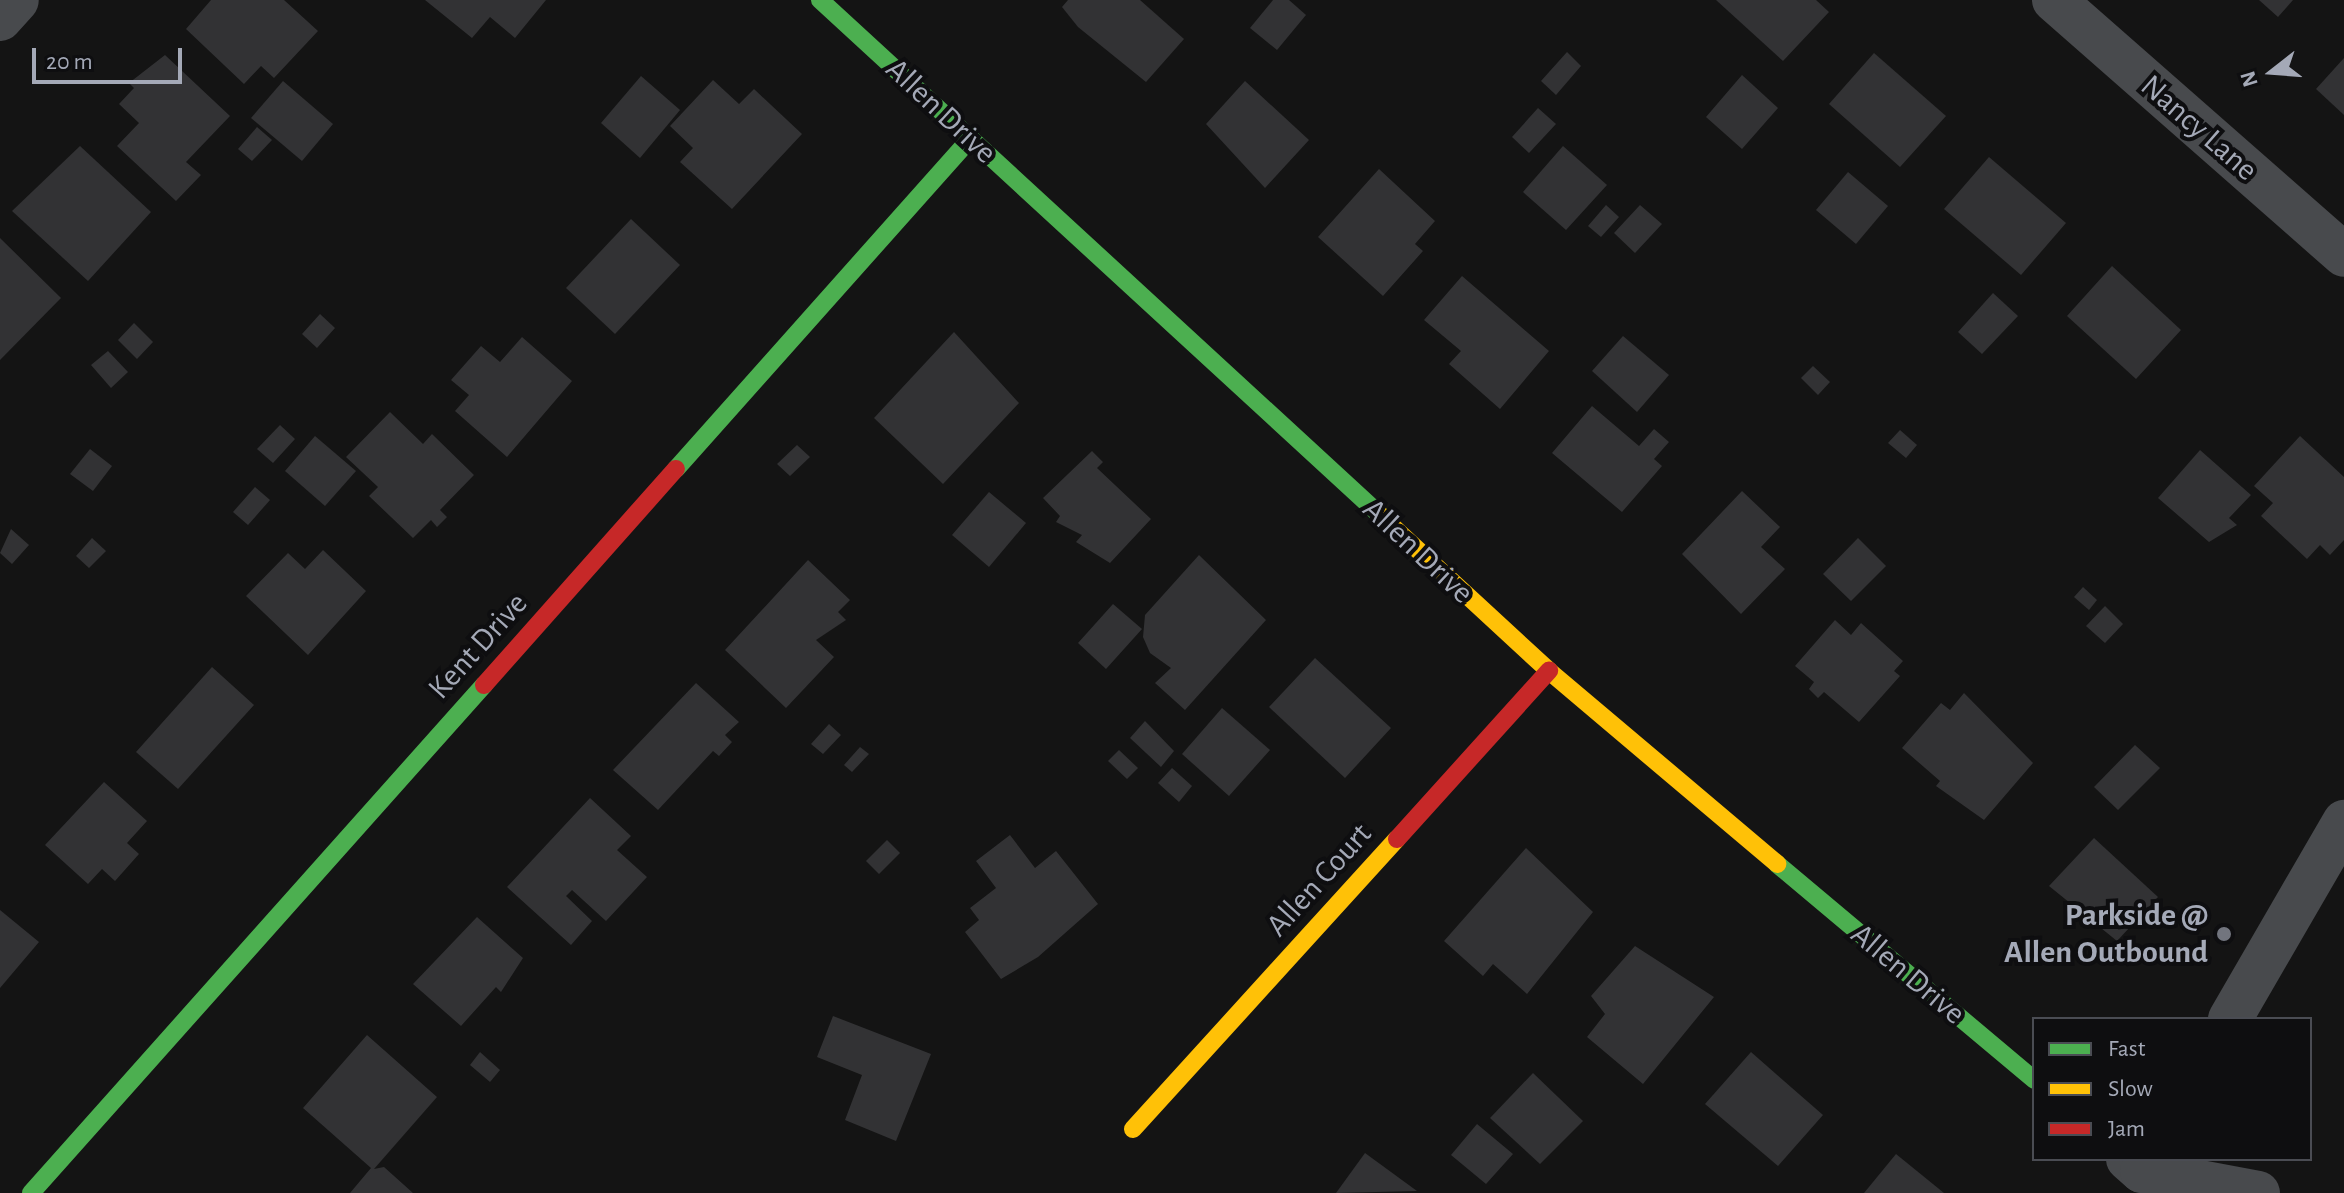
<!DOCTYPE html>
<style>
body{margin:0}
#map{position:relative;width:2344px;height:1193px;overflow:hidden;background:#141414;font-family:"Alegreya Sans",sans-serif}
div>[style]{position:absolute}
.building>*{inset:0;background:#323234}
.street>*{height:44px;margin:-22px;padding:0 22px;transform-origin:22px;border-radius:22px;background:#484a4d}
.fast>*{height:18px;margin:-9px;padding:0 9px;transform-origin:9px;border-radius:9px;background:#4caf50}
.slow>*{height:18px;margin:-9px;padding:0 9px;transform-origin:9px;border-radius:9px;background:#ffc107}
.jam>*{height:18px;margin:-9px;padding:0 9px;transform-origin:9px;border-radius:9px;background:#c62828}
.dots>*{width:22px;height:22px;translate:-50% -50%;box-sizing:border-box;border:4px solid #0e0e10;border-radius:50%}
span{translate:-50% -50%;white-space:nowrap;text-align:center;line-height:1.15;-webkit-text-stroke:8px #0e0e10;paint-order:stroke}
.street-label{font-size:32px;color:#a4a9b7}
.poi-label{font-size:32px;color:#a4a9b7;font-weight:700}
.right{translate:-100% -50%;text-align:right}
.legend{position:absolute;left:2032px;top:1017px;width:280px;height:144px;box-sizing:border-box;background:#0e0e10;border:2px solid #4a4c53;margin:0;padding:10px 14px;list-style:none;font-size:24px;color:#a4a9b7}
.legend li{display:flex;align-items:center;gap:16px;height:40px}
.legend b{width:40px;border:2px solid #4a4c53}
.north{position:absolute;left:2232px;top:32px;width:80px;height:80px;-webkit-text-stroke:6px #0e0e10;paint-order:stroke;rotate:253deg;font-size:22px;font-weight:700;line-height:32px;text-align:center;color:#a4a9b7}
.north::after{content:'';display:block;margin:auto;width:28px;height:36px;background:#a4a9b7;clip-path:polygon(50% 0,100% 100%,50% 72%,0 100%)}
.scale{position:absolute;left:32px;top:48px;width:150px;height:36px;box-sizing:border-box;border:4px solid #a4a9b7;border-top:0;padding-left:10px;font-size:24px;line-height:28px;white-space:nowrap;color:#a4a9b7;-webkit-text-stroke:6px #0e0e10;paint-order:stroke}
</style>
<div id="map">
<div class="building">
<div style="clip-path:polygon(211px 0,284px 0,318px 31px,274px 78px,261px 66px,244px 84px,186px 29px)"></div>
<div style="clip-path:polygon(425px 0,546px 0,515px 38px,490px 17px,472px 38px)"></div>
<div style="clip-path:polygon(1068px 0,1140px 0,1184px 39px,1146px 82px,1078px 27px,1062px 7px)"></div>
<div style="clip-path:polygon(1273px 0,1289px 0,1306px 15px,1277px 50px,1250px 28px)"></div>
<div style="clip-path:polygon(1716px 0,1816px 0,1829px 12px,1783px 61px)"></div>
<div style="clip-path:polygon(2259px 0,2293px 0,2278px 17px)"></div>
<div style="clip-path:polygon(1567px 52px,1581px 66px,1556px 95px,1541px 81px)"></div>
<div style="clip-path:polygon(1874px 53px,1946px 116px,1900px 167px,1829px 104px)"></div>
<div style="clip-path:polygon(165px 55px,230px 116px,186px 162px,201px 175px,176px 201px,117px 146px,139px 123px,119px 104px,134px 88px,129px 83px)"></div>
<div style="clip-path:polygon(2344px 58px,2344px 115px,2316px 89px)"></div>
<div style="clip-path:polygon(1742px 75px,1778px 108px,1742px 149px,1706px 117px)"></div>
<div style="clip-path:polygon(641px 76px,680px 110px,640px 158px,601px 123px)"></div>
<div style="clip-path:polygon(713px 80px,739px 104px,754px 89px,802px 134px,732px 209px,680px 162px,693px 148px,670px 126px)"></div>
<div style="clip-path:polygon(283px 81px,333px 124px,302px 161px,251px 118px)"></div>
<div style="clip-path:polygon(1245px 81px,1309px 140px,1265px 188px,1206px 124px)"></div>
<div style="clip-path:polygon(1538px 108px,1556px 124px,1529px 153px,1512px 137px)"></div>
<div style="clip-path:polygon(257px 127px,272px 140px,252px 161px,238px 149px)"></div>
<div style="clip-path:polygon(80px 146px,151px 212px,88px 281px,12px 211px)"></div>
<div style="clip-path:polygon(1563px 146px,1607px 185px,1566px 230px,1523px 192px)"></div>
<div style="clip-path:polygon(1989px 157px,2066px 223px,2021px 275px,1944px 209px)"></div>
<div style="clip-path:polygon(1379px 169px,1435px 221px,1415px 244px,1423px 251px,1383px 296px,1318px 237px)"></div>
<div style="clip-path:polygon(1848px 172px,1888px 206px,1856px 244px,1816px 210px)"></div>
<div style="clip-path:polygon(1606px 205px,1619px 217px,1601px 237px,1588px 226px)"></div>
<div style="clip-path:polygon(1640px 205px,1662px 224px,1635px 253px,1614px 233px)"></div>
<div style="clip-path:polygon(631px 219px,680px 265px,615px 334px,566px 288px)"></div>
<div style="clip-path:polygon(0 238px,61px 298px,0 360px)"></div>
<div style="clip-path:polygon(2112px 266px,2181px 330px,2136px 379px,2067px 316px)"></div>
<div style="clip-path:polygon(1462px 276px,1549px 351px,1500px 409px,1449px 364px,1461px 351px,1424px 320px)"></div>
<div style="clip-path:polygon(1993px 293px,2018px 316px,1982px 354px,1958px 332px)"></div>
<div style="clip-path:polygon(320px 314px,335px 328px,317px 348px,302px 334px)"></div>
<div style="clip-path:polygon(134px 323px,153px 342px,137px 359px,118px 340px)"></div>
<div style="clip-path:polygon(954px 332px,1019px 403px,943px 484px,874px 418px)"></div>
<div style="clip-path:polygon(1623px 336px,1669px 375px,1637px 412px,1592px 371px)"></div>
<div style="clip-path:polygon(522px 337px,572px 381px,507px 457px,455px 411px,469px 395px,451px 380px,481px 346px,500px 362px)"></div>
<div style="clip-path:polygon(108px 351px,128px 372px,111px 388px,91px 365px)"></div>
<div style="clip-path:polygon(1813px 366px,1830px 382px,1818px 395px,1801px 378px)"></div>
<div style="clip-path:polygon(1592px 406px,1639px 446px,1654px 429px,1669px 442px,1654px 459px,1662px 466px,1622px 512px,1552px 453px)"></div>
<div style="clip-path:polygon(390px 412px,423px 444px,432px 434px,474px 475px,440px 510px,447px 517px,437px 527px,431px 520px,413px 538px,369px 496px,378px 487px,346px 457px)"></div>
<div style="clip-path:polygon(280px 425px,295px 439px,273px 463px,257px 449px)"></div>
<div style="clip-path:polygon(1900px 430px,1917px 445px,1906px 458px,1888px 443px)"></div>
<div style="clip-path:polygon(315px 436px,356px 471px,325px 506px,285px 471px)"></div>
<div style="clip-path:polygon(2300px 436px,2344px 477px,2344px 540px,2330px 555px,2320px 545px,2307px 559px,2261px 516px,2273px 503px,2254px 486px)"></div>
<div style="clip-path:polygon(797px 445px,810px 457px,790px 476px,777px 464px)"></div>
<div style="clip-path:polygon(90px 449px,112px 466px,93px 491px,70px 474px)"></div>
<div style="clip-path:polygon(2200px 450px,2251px 495px,2229px 518px,2237px 525px,2209px 542px,2158px 498px)"></div>
<div style="clip-path:polygon(1092px 451px,1103px 462px,1097px 468px,1151px 519px,1110px 563px,1076px 542px,1082px 535px,1056px 522px,1060px 516px,1043px 498px)"></div>
<div style="clip-path:polygon(255px 487px,270px 500px,248px 525px,233px 512px)"></div>
<div style="clip-path:polygon(1742px 491px,1780px 527px,1761px 547px,1785px 569px,1741px 614px,1682px 554px)"></div>
<div style="clip-path:polygon(989px 492px,1026px 523px,989px 567px,952px 535px)"></div>
<div style="clip-path:polygon(11px 529px,29px 545px,12px 564px,0 553px)"></div>
<div style="clip-path:polygon(92px 538px,106px 551px,89px 568px,76px 556px)"></div>
<div style="clip-path:polygon(1858px 538px,1886px 566px,1851px 601px,1823px 574px)"></div>
<div style="clip-path:polygon(323px 550px,366px 591px,308px 655px,246px 596px,288px 553px,305px 569px)"></div>
<div style="clip-path:polygon(1199px 555px,1266px 620px,1185px 710px,1155px 683px,1171px 668px,1150px 653px,1143px 637px,1145px 615px)"></div>
<div style="clip-path:polygon(808px 560px,850px 600px,838px 612px,846px 620px,816px 640px,834px 657px,786px 708px,725px 650px)"></div>
<div style="clip-path:polygon(2083px 587px,2097px 600px,2089px 610px,2074px 597px)"></div>
<div style="clip-path:polygon(1113px 604px,1142px 629px,1106px 669px,1078px 643px)"></div>
<div style="clip-path:polygon(2105px 606px,2123px 624px,2105px 643px,2086px 626px)"></div>
<div style="clip-path:polygon(1835px 620px,1851px 635px,1861px 623px,1903px 661px,1894px 671px,1900px 676px,1859px 722px,1824px 692px,1818px 698px,1809px 689px,1814px 682px,1795px 666px)"></div>
<div style="clip-path:polygon(1315px 658px,1391px 728px,1345px 778px,1269px 707px)"></div>
<div style="clip-path:polygon(212px 667px,254px 705px,178px 789px,136px 752px)"></div>
<div style="clip-path:polygon(696px 683px,739px 722px,725px 735px,732px 742px,719px 756px,713px 751px,658px 810px,613px 770px)"></div>
<div style="clip-path:polygon(1964px 693px,2033px 763px,1984px 820px,1936px 786px,1940px 781px,1902px 748px,1941px 703px,1950px 710px)"></div>
<div style="clip-path:polygon(1222px 708px,1270px 750px,1229px 796px,1182px 754px)"></div>
<div style="clip-path:polygon(1145px 721px,1174px 751px,1161px 767px,1130px 738px)"></div>
<div style="clip-path:polygon(829px 724px,841px 735px,823px 754px,811px 744px)"></div>
<div style="clip-path:polygon(2135px 745px,2160px 768px,2118px 810px,2094px 787px)"></div>
<div style="clip-path:polygon(860px 747px,869px 754px,852px 772px,844px 765px)"></div>
<div style="clip-path:polygon(1119px 750px,1138px 768px,1127px 779px,1108px 761px)"></div>
<div style="clip-path:polygon(1172px 768px,1192px 786px,1179px 802px,1158px 783px)"></div>
<div style="clip-path:polygon(104px 782px,147px 821px,127px 843px,139px 854px,115px 881px,102px 869px,88px 884px,45px 845px)"></div>
<div style="clip-path:polygon(590px 798px,631px 836px,617px 850px,647px 877px,606px 921px,572px 890px,566px 896px,592px 921px,571px 945px,507px 887px)"></div>
<div style="clip-path:polygon(1010px 835px,1035px 868px,1056px 851px,1098px 904px,1038px 957px,1001px 979px,965px 932px,979px 920px,970px 908px,996px 888px,976px 861px)"></div>
<div style="clip-path:polygon(2094px 838px,2158px 897px,2117px 941px,2049px 886px)"></div>
<div style="clip-path:polygon(887px 840px,900px 853px,879px 874px,866px 861px)"></div>
<div style="clip-path:polygon(1526px 848px,1593px 912px,1527px 994px,1493px 964px,1483px 976px,1444px 941px)"></div>
<div style="clip-path:polygon(0 910px,39px 942px,0 988px)"></div>
<div style="clip-path:polygon(477px 917px,523px 958px,501px 992px,496px 987px,461px 1026px,413px 984px)"></div>
<div style="clip-path:polygon(1635px 946px,1714px 997px,1643px 1084px,1587px 1037px,1605px 1014px,1591px 996px)"></div>
<div style="clip-path:polygon(833px 1016px,931px 1054px,896px 1141px,845px 1120px,862px 1075px,817px 1057px)"></div>
<div style="clip-path:polygon(367px 1035px,437px 1097px,374px 1169px,384px 1167px,413px 1193px,350px 1193px,371px 1168px,303px 1108px)"></div>
<div style="clip-path:polygon(480px 1052px,500px 1070px,490px 1082px,470px 1065px)"></div>
<div style="clip-path:polygon(1751px 1052px,1823px 1115px,1778px 1166px,1705px 1104px)"></div>
<div style="clip-path:polygon(1533px 1073px,1583px 1121px,1540px 1164px,1490px 1118px)"></div>
<div style="clip-path:polygon(1477px 1124px,1513px 1154px,1486px 1184px,1451px 1155px)"></div>
<div style="clip-path:polygon(1365px 1153px,1417px 1191px,1336px 1193px)"></div>
<div style="clip-path:polygon(1896px 1154px,1944px 1193px,1864px 1193px)"></div>
</div>
<div class="street">
<div style="left:2054px;top:0;width:386px;rotate:41.3deg"></div>
<div style="left:0;top:19px;width:25px;rotate:-48deg"></div>
<div style="left:2230px;top:1019px;width:228px;rotate:-59.9deg"></div>
<div style="left:2128px;top:1159px;width:18px;rotate:41deg"></div>
<div style="left:2142px;top:1171px;width:118px;rotate:10.7deg"></div>
</div>
<div class="fast">
<div style="left:820px;top:0;width:761px;rotate:42.6deg"></div>
<div style="left:676px;top:469px;width:443px;rotate:-48.3deg"></div>
<div style="left:1777px;top:864px;width:336px;rotate:40deg"></div>
<div style="left:31px;top:1193px;width:681px;rotate:-48.28deg"></div>
</div>
<div class="slow">
<div style="left:1380px;top:515px;width:230px;rotate:42.7deg"></div>
<div style="left:1549px;top:671px;width:299px;rotate:40.2deg"></div>
<div style="left:1133px;top:1129px;width:392px;rotate:-47.7deg"></div>
</div>
<div class="jam">
<div style="left:484px;top:685px;width:289px;rotate:-48.4deg"></div>
<div style="left:1397px;top:839px;width:227px;rotate:-47.9deg"></div>
</div>
<div class="dots">
<div style="left:2224px;top:934px;background:#72757e"></div>
</div>
<div class="street-label">
<span style="left:941px;top:111px;rotate:43deg">Allen Drive</span>
<span style="left:2199px;top:128px;rotate:41deg">Nancy Lane</span>
<span style="left:1418px;top:551px;rotate:43deg">Allen Drive</span>
<span style="left:478px;top:646px;rotate:-48deg">Kent Drive</span>
<span style="left:1319px;top:880px;rotate:-48deg">Allen Court</span>
<span style="left:1908px;top:974px;rotate:40deg">Allen Drive</span>
</div>
<div class="poi-label">
<span class="right" style="left:2208px;top:934px">Parkside @<br>Allen Outbound</span>
</div>
<ul class="legend">
<li><b style="height:10px;background:#4caf50"></b>Fast</li>
<li><b style="height:10px;background:#ffc107"></b>Slow</li>
<li><b style="height:10px;background:#c62828"></b>Jam</li>
</ul>
<div class="north">N</div>
<div class="scale">20 m</div>
</div>
